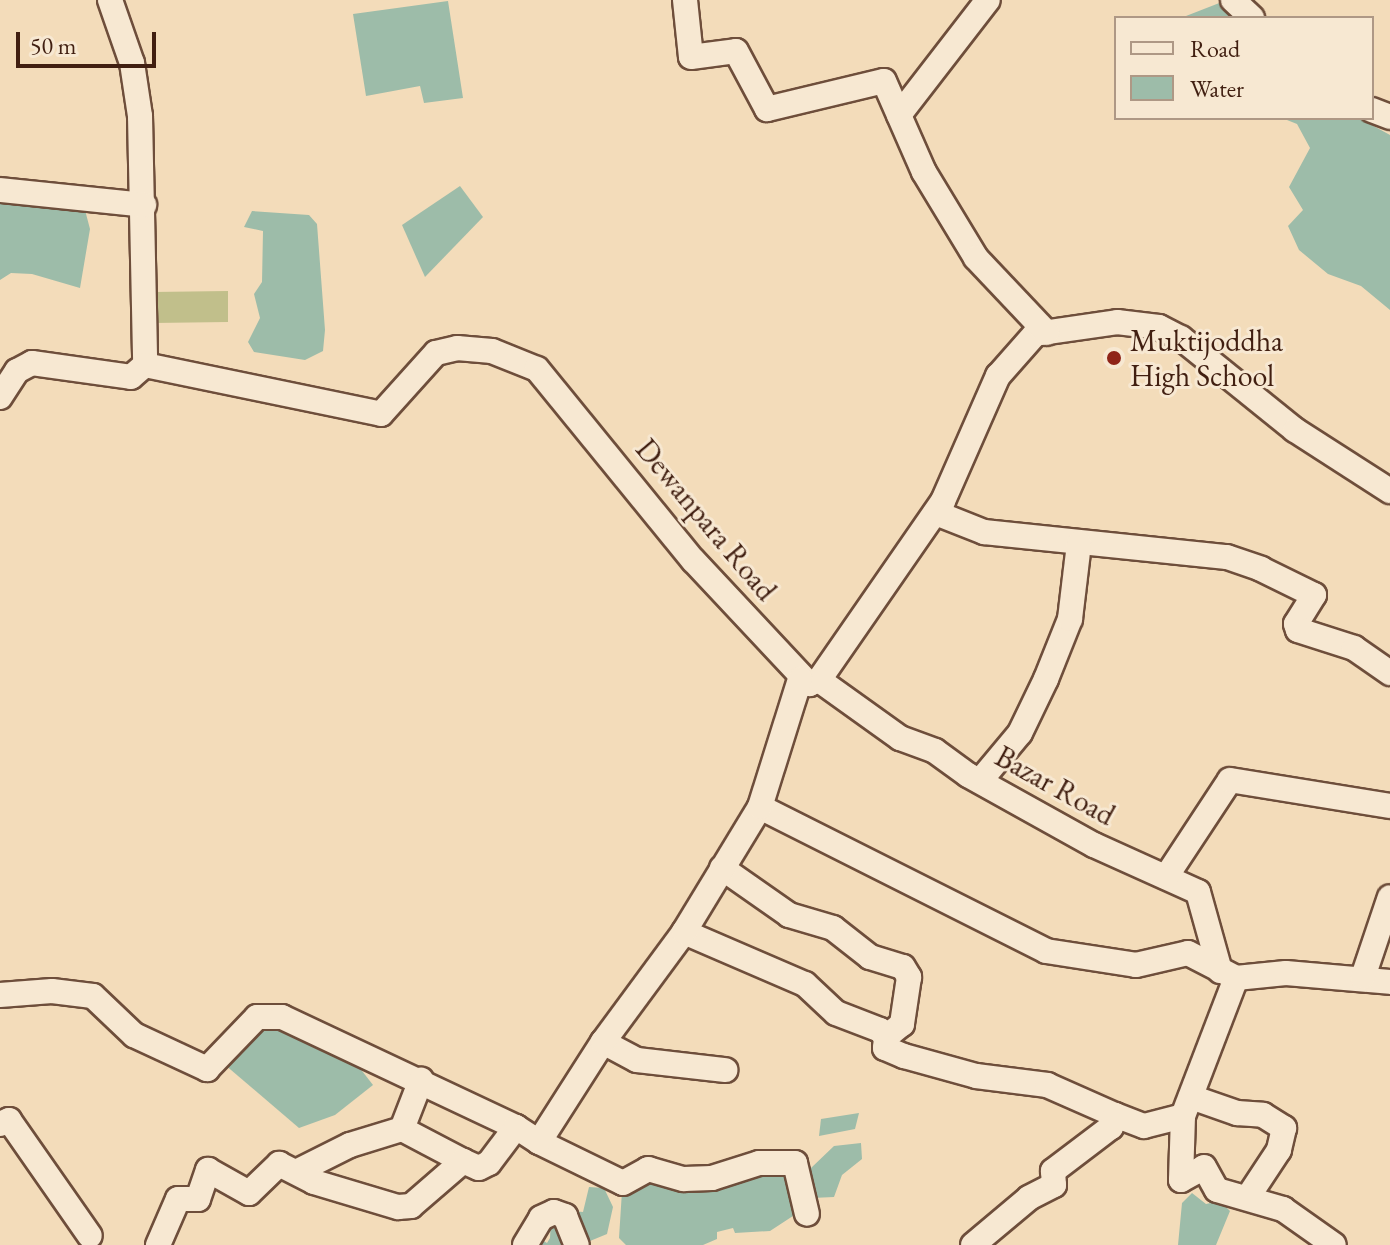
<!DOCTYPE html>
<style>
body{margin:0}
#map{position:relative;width:1390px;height:1245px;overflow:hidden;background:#f3dcba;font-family:"EB Garamond",serif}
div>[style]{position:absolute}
.green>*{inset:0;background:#c1bf8b}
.water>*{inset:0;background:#9dbca9}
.roads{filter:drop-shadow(2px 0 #6e4e3b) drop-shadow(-2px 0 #6e4e3b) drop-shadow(0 2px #6e4e3b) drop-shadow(0 -2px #6e4e3b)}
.minor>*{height:24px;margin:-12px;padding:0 12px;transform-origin:12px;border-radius:12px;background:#f7e8d2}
.dots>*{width:22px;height:22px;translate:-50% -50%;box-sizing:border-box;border:4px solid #f7e8d2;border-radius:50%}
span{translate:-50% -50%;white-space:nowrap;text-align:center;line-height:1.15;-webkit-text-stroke:6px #f7e8d2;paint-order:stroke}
.poi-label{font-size:30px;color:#411f11}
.left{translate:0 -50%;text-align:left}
.street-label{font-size:30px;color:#411f11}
.legend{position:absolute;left:1114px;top:16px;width:260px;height:104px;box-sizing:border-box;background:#f7e8d2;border:2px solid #ae9885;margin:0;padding:10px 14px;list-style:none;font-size:24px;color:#411f11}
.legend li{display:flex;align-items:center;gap:16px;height:40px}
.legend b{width:40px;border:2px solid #ae9885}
.scale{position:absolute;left:16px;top:32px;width:140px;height:36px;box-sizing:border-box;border:4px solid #411f11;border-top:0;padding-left:10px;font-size:24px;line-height:28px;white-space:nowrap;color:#411f11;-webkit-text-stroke:6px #f7e8d2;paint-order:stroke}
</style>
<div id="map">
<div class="green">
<div style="clip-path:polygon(228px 291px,228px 322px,153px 323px,153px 292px)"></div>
</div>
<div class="water">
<div style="clip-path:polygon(1227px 0,1245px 18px,1186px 18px,1186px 16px)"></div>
<div style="clip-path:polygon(448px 1px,463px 98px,424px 103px,420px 86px,366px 96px,353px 14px)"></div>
<div style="clip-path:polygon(1282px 118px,1359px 118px,1390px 135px,1390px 310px,1361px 286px,1328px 274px,1299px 250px,1288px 226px,1303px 210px,1289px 187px,1310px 148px,1297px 124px)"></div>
<div style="clip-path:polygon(460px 186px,483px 217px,425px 277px,402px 225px)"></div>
<div style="clip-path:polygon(0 198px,85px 210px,90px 229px,80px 288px,32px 274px,11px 273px,0 280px)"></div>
<div style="clip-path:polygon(252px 211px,309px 215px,317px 224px,325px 330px,323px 351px,305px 360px,254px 352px,248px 342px,260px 318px,254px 294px,262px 282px,263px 231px,244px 227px)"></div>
<div style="clip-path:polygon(281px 1027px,359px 1067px,373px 1085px,335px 1115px,299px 1128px,224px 1064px,256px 1029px)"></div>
<div style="clip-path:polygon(859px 1113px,855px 1129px,819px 1136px,821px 1119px)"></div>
<div style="clip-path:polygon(861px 1143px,862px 1159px,842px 1175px,834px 1197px,812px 1198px,804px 1168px,811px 1168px,834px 1146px)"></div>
<div style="clip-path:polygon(794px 1171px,796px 1214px,770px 1231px,735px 1233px,733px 1228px,717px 1232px,717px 1239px,703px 1245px,626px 1245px,619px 1238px,622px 1191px,634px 1178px)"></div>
<div style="clip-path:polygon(589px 1187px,604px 1188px,613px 1207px,607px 1234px,590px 1241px,576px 1232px,573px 1211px,583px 1212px)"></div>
<div style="clip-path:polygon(1192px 1193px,1206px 1204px,1220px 1201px,1230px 1211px,1216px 1245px,1178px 1245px,1182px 1203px)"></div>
<div style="clip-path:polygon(551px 1219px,574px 1245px,536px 1245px,539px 1238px,547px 1243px,550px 1238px)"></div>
</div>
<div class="roads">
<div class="minor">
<div style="left:110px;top:0;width:67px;rotate:70.8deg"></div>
<div style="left:132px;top:63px;width:54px;rotate:81.4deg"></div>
<div style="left:140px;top:116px;width:249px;rotate:88.8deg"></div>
<div style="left:145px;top:365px;width:241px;rotate:11.7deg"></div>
<div style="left:381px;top:414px;width:82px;rotate:-48deg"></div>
<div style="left:436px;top:353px;width:22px;rotate:-13deg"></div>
<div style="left:457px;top:348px;width:35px;rotate:5deg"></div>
<div style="left:492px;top:351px;width:48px;rotate:21.8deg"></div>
<div style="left:537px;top:369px;width:247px;rotate:50.8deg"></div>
<div style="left:693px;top:560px;width:170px;rotate:46.9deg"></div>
<div style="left:809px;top:684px;width:11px;rotate:-22deg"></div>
<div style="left:819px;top:680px;width:218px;rotate:-55.3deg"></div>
<div style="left:943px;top:501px;width:137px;rotate:-66.3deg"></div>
<div style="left:998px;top:376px;width:56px;rotate:-48.6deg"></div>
<div style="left:1035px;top:334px;width:83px;rotate:-8.3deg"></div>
<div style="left:1117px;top:322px;width:42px;rotate:6.8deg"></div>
<div style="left:1159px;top:327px;width:25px;rotate:27deg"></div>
<div style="left:1181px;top:338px;width:146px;rotate:38.9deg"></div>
<div style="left:1295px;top:430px;width:113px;rotate:32.7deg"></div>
<div style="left:685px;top:0;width:57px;rotate:84deg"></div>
<div style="left:691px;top:57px;width:45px;rotate:-7.6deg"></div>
<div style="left:736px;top:51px;width:66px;rotate:61.9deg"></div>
<div style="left:767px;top:109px;width:120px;rotate:-13.5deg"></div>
<div style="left:884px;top:81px;width:99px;rotate:66.3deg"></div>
<div style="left:924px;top:172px;width:100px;rotate:58.8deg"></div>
<div style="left:976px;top:258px;width:103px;rotate:46.6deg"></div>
<div style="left:1233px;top:0;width:26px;rotate:43deg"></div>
<div style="left:1372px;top:110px;width:19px;rotate:21deg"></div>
<div style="left:899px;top:115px;width:145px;rotate:-52.3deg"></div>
<div style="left:0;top:190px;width:145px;rotate:5.9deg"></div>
<div style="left:0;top:397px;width:31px;rotate:-57deg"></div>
<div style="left:17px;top:371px;width:17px;rotate:-28deg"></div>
<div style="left:32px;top:363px;width:100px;rotate:8deg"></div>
<div style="left:131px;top:377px;width:18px;rotate:-41deg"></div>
<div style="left:936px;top:513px;width:52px;rotate:21.6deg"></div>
<div style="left:984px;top:532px;width:244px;rotate:5.9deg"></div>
<div style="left:1227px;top:557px;width:36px;rotate:19deg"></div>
<div style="left:1261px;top:569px;width:59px;rotate:26.1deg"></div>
<div style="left:1314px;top:595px;width:34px;rotate:122deg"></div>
<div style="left:1296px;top:624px;width:6px;rotate:72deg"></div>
<div style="left:1298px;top:630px;width:59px;rotate:17.8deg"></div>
<div style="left:1354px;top:648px;width:44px;rotate:34.8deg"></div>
<div style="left:819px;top:680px;width:100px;rotate:35.6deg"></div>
<div style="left:900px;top:738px;width:37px;rotate:20deg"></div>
<div style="left:935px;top:751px;width:41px;rotate:36deg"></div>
<div style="left:968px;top:775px;width:144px;rotate:29.1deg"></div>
<div style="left:1094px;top:845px;width:114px;rotate:24.3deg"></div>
<div style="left:1198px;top:892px;width:82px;rotate:74.4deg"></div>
<div style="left:980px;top:781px;width:62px;rotate:-50.2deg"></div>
<div style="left:1020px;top:733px;width:60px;rotate:-64.3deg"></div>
<div style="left:1046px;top:679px;width:65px;rotate:-68.2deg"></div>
<div style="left:1070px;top:619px;width:76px;rotate:-83.2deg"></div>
<div style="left:760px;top:807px;width:320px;rotate:26.7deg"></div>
<div style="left:1046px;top:951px;width:91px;rotate:8.8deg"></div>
<div style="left:1136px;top:965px;width:53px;rotate:-13deg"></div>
<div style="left:1188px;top:953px;width:54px;rotate:27.5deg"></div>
<div style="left:1236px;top:978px;width:50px;rotate:-5.7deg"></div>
<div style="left:1286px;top:973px;width:104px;rotate:4.9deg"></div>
<div style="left:722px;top:868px;width:82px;rotate:35deg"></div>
<div style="left:789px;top:915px;width:46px;rotate:16.5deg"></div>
<div style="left:833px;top:928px;width:47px;rotate:38.1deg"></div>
<div style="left:870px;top:957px;width:34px;rotate:17deg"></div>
<div style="left:903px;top:967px;width:12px;rotate:59deg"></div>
<div style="left:909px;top:977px;width:48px;rotate:98.5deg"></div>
<div style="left:902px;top:1024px;width:21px;rotate:141deg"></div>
<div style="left:1166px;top:877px;width:116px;rotate:-56.6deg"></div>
<div style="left:1230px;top:780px;width:162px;rotate:9.2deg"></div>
<div style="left:684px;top:932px;width:132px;rotate:23.3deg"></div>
<div style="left:805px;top:984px;width:42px;rotate:43.1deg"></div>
<div style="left:836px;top:1013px;width:47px;rotate:21.1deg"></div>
<div style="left:880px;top:1030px;width:9px;rotate:49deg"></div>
<div style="left:886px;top:1037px;width:11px;rotate:95deg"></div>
<div style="left:885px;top:1048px;width:21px;rotate:23deg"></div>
<div style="left:904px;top:1056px;width:75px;rotate:15.5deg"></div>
<div style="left:976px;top:1076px;width:72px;rotate:7.2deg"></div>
<div style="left:1047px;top:1085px;width:74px;rotate:23.8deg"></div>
<div style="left:1115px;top:1115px;width:13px;rotate:108deg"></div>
<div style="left:1111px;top:1127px;width:73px;rotate:142.8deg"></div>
<div style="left:1053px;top:1171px;width:14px;rotate:86deg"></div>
<div style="left:1054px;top:1185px;width:28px;rotate:153deg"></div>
<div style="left:1029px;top:1198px;width:73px;rotate:140deg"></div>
<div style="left:1363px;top:977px;width:84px;rotate:-71.4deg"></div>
<div style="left:1236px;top:978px;width:148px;rotate:111deg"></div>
<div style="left:1183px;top:1116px;width:64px;rotate:91.8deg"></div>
<div style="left:1181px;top:1180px;width:26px;rotate:-29deg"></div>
<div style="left:1204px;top:1167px;width:26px;rotate:61deg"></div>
<div style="left:1217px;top:1190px;width:69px;rotate:16.1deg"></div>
<div style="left:1283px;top:1209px;width:62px;rotate:35.2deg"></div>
<div style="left:0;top:995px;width:52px;rotate:-4.4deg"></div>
<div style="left:52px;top:991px;width:41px;rotate:7deg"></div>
<div style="left:93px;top:996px;width:57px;rotate:43.6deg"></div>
<div style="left:134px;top:1035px;width:81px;rotate:25deg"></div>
<div style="left:207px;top:1069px;width:72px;rotate:-46.1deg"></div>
<div style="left:257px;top:1017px;width:25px"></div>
<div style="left:282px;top:1017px;width:259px;rotate:25.2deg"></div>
<div style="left:603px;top:1042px;width:38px;rotate:28deg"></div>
<div style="left:637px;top:1060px;width:89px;rotate:6.5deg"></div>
<div style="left:1191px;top:1097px;width:49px;rotate:19.2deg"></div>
<div style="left:1237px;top:1113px;width:26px;rotate:4deg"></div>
<div style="left:1263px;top:1115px;width:25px;rotate:32deg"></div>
<div style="left:1284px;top:1128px;width:23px;rotate:103deg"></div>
<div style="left:1279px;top:1150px;width:56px;rotate:123.4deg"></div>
<div style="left:1115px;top:1115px;width:31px;rotate:21deg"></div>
<div style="left:1144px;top:1126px;width:40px;rotate:-14.4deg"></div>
<div style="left:0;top:1124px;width:10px;rotate:-24deg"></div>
<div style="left:9px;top:1120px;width:141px;rotate:55.1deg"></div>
<div style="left:402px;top:1129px;width:53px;rotate:-68.8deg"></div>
<div style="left:539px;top:1142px;width:93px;rotate:26deg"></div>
<div style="left:623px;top:1183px;width:29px;rotate:-29deg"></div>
<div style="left:648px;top:1169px;width:37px;rotate:16deg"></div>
<div style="left:684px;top:1179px;width:28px;rotate:-2deg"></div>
<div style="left:712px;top:1178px;width:49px;rotate:-17.7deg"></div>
<div style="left:759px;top:1163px;width:36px"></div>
<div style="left:795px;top:1163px;width:52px;rotate:76.8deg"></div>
<div style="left:298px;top:1171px;width:58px;rotate:-26.6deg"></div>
<div style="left:350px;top:1145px;width:54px;rotate:-17.1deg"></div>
<div style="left:402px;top:1129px;width:69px;rotate:27.7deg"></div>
<div style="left:158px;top:1245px;width:50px;rotate:-66.5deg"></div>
<div style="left:178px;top:1199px;width:20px"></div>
<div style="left:198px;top:1199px;width:31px;rotate:-71deg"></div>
<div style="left:208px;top:1170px;width:47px;rotate:29.3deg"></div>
<div style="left:249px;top:1193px;width:42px;rotate:-44deg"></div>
<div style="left:279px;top:1164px;width:39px;rotate:27deg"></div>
<div style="left:314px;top:1182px;width:88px;rotate:16.6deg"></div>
<div style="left:398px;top:1207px;width:13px;rotate:-4deg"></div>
<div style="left:411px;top:1206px;width:69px;rotate:-40.9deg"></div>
<div style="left:463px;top:1161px;width:17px;rotate:24deg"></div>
<div style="left:479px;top:1168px;width:11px;rotate:-27deg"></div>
<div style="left:489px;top:1163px;width:45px;rotate:-53.1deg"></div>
<div style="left:516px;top:1127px;width:27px;rotate:33deg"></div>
<div style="left:539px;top:1142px;width:119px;rotate:-57.4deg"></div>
<div style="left:603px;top:1042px;width:137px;rotate:-53.6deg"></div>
<div style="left:684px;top:932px;width:146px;rotate:-58.7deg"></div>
<div style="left:760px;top:807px;width:134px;rotate:-72.6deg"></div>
<div style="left:525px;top:1245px;width:31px;rotate:-59deg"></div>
<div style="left:541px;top:1218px;width:14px;rotate:-25deg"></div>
<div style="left:554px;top:1212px;width:12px;rotate:20deg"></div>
<div style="left:565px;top:1216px;width:31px;rotate:68deg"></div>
</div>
</div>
<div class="dots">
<div style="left:1114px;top:358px;background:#8f2418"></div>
</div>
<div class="poi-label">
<span class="left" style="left:1130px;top:358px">Muktijoddha<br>High School</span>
</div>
<div class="street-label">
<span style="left:706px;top:520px;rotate:50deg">Dewanpara Road</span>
<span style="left:1055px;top:786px;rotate:29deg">Bazar Road</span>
</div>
<ul class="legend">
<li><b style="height:10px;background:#f7e8d2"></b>Road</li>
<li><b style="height:22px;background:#9dbca9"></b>Water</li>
</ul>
<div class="scale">50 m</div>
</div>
